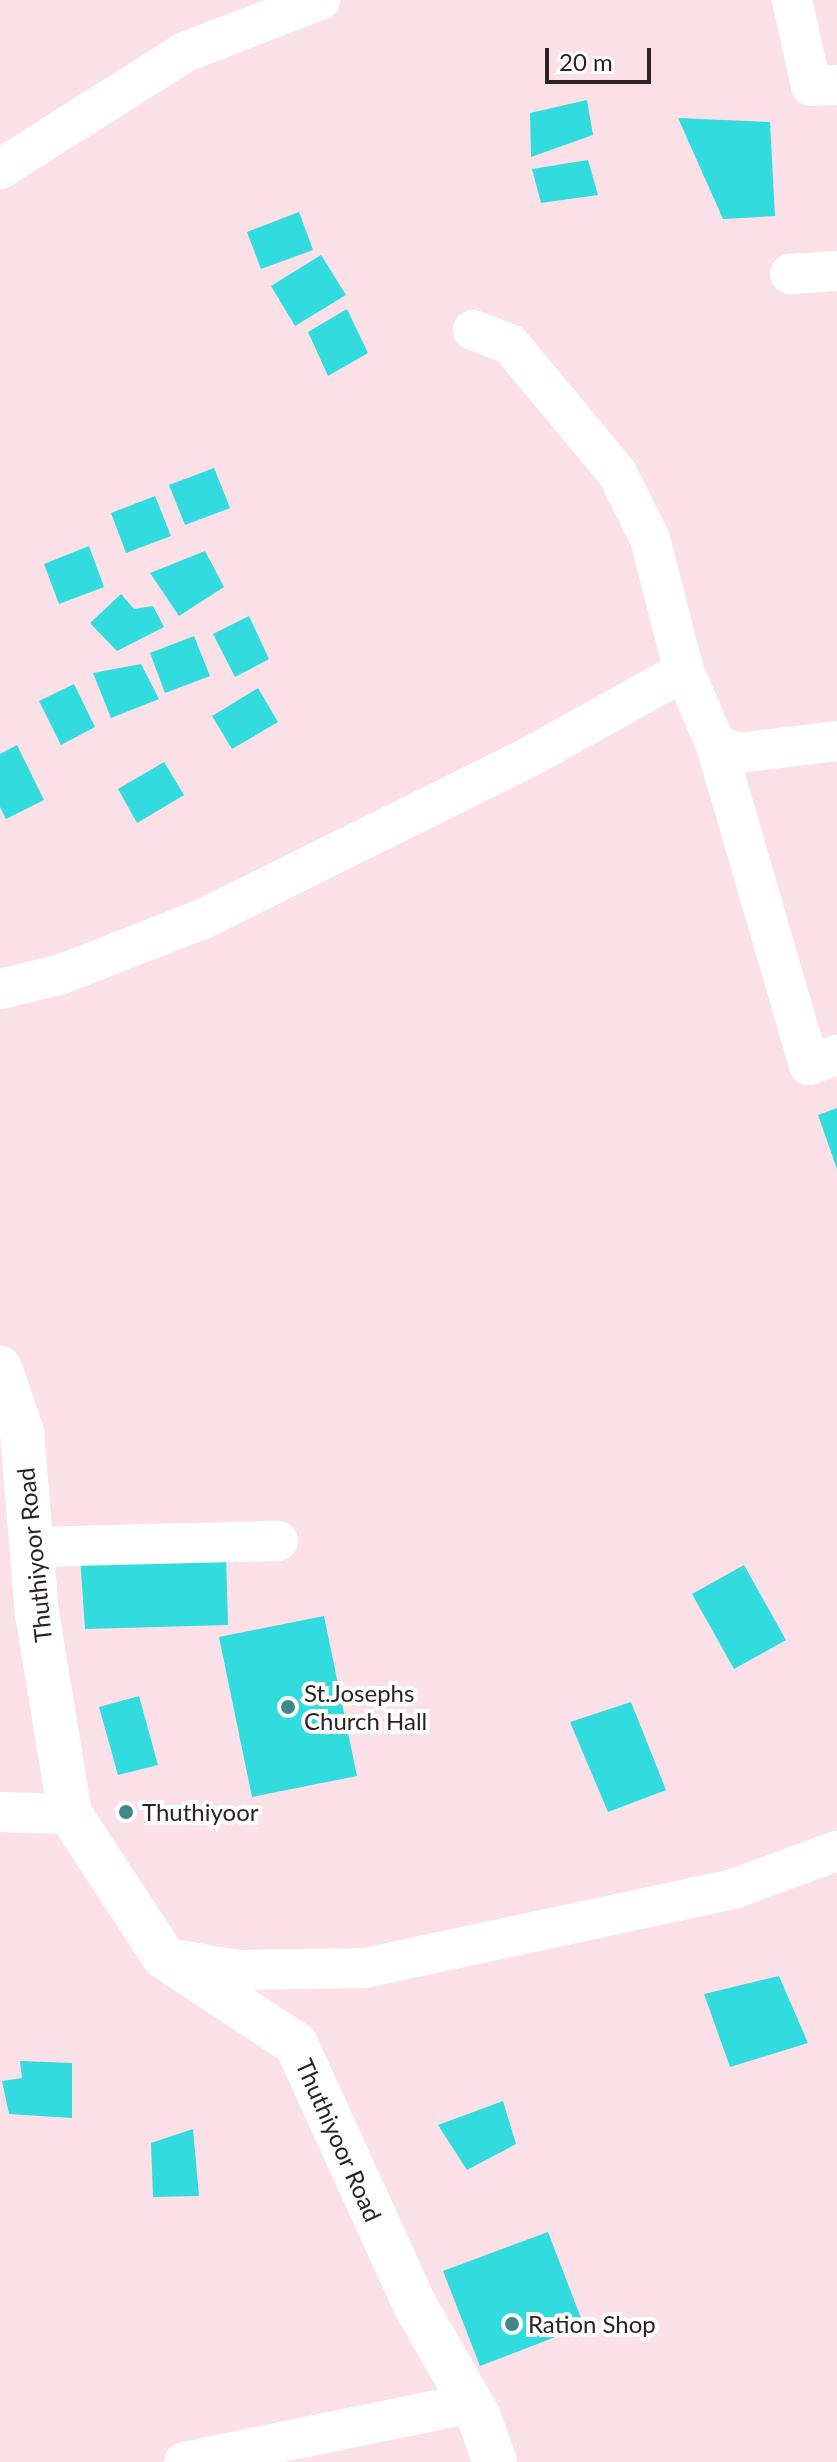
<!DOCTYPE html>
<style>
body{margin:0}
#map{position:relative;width:837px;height:2462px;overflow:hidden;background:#fbe1e7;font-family:Lato,sans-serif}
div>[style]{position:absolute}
.building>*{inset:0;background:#32dbde}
.minor>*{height:40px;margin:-20px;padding:0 20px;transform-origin:20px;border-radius:20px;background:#fff}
.major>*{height:44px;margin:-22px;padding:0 22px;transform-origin:22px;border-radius:22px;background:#fff}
.dots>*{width:22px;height:22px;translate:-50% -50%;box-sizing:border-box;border:4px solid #fff;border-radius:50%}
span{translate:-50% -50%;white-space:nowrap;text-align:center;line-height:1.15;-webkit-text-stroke:8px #fff;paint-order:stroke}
.street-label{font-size:24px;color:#2d2124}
.poi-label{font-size:24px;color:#2d2124}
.left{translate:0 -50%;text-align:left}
.scale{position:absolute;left:545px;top:48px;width:106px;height:36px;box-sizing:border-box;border:4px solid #2d2124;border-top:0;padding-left:10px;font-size:24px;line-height:28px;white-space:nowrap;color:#2d2124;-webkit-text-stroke:6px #fff;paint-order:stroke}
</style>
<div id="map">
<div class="building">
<div style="clip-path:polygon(587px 100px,593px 135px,531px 157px,530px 113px)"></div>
<div style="clip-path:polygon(678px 118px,770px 122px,775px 216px,723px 219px)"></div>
<div style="clip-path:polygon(588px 160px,598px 195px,541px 203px,532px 169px)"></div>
<div style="clip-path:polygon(299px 212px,313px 250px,261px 269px,247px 232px)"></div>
<div style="clip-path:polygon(321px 255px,346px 295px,295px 326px,271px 286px)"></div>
<div style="clip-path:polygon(347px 309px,368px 353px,328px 376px,308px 332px)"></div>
<div style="clip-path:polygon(214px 468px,230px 508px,185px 525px,169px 485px)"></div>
<div style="clip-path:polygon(155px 496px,171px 536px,126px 553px,111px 513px)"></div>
<div style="clip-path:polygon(89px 546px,104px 587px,59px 604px,44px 564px)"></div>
<div style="clip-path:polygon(205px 551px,224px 587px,179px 616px,150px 573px)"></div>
<div style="clip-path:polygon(121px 594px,134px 609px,153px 606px,164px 627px,117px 651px,90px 623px)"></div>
<div style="clip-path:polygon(249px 616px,269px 659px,235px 677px,213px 634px)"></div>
<div style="clip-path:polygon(194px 636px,210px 676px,165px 693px,150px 653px)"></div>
<div style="clip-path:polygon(141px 664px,159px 699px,111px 718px,93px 673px)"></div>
<div style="clip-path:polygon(74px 684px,95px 727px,61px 745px,39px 701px)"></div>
<div style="clip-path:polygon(258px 688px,278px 722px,232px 749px,212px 716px)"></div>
<div style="clip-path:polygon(17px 745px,44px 800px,6px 819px,0 807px,0 754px)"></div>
<div style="clip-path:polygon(164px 762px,184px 795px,137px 823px,118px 789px)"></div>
<div style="clip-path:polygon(837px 1108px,837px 1169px,818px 1115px)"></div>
<div style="clip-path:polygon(226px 1554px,228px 1625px,85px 1629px,80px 1557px)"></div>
<div style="clip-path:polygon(744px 1565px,786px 1640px,734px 1669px,692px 1594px)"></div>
<div style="clip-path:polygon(324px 1616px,357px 1776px,252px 1797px,219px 1637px)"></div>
<div style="clip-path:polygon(139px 1696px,158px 1765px,118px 1775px,99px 1707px)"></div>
<div style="clip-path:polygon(631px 1702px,666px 1790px,608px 1812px,570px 1722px)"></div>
<div style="clip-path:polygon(779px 1976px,808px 2043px,730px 2067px,704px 1994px)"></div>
<div style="clip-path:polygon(20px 2061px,72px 2063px,72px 2118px,9px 2114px,2px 2081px,22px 2078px)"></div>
<div style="clip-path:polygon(503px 2101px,516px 2144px,467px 2170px,438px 2125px)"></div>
<div style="clip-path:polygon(193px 2129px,199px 2196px,153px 2197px,151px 2143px)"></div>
<div style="clip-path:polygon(548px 2232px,584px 2326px,480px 2366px,443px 2271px)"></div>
</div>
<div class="minor">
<div style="left:792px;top:0;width:88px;rotate:77.5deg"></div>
<div style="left:811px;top:86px;width:26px;rotate:-2deg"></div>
<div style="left:0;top:169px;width:219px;rotate:-32.3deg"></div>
<div style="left:185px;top:52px;width:145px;rotate:-21.1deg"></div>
<div style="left:790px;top:274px;width:47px;rotate:-3.7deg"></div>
<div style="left:473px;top:330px;width:40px;rotate:21deg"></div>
<div style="left:510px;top:344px;width:168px;rotate:50.3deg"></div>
<div style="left:617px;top:473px;width:74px;rotate:63.4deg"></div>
<div style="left:650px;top:539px;width:136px;rotate:75.6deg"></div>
<div style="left:716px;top:745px;width:333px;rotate:73.8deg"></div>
<div style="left:809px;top:1065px;width:30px;rotate:-20deg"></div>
<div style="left:0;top:989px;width:64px;rotate:-13.6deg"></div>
<div style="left:62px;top:974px;width:154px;rotate:-21.4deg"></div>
<div style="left:205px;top:918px;width:366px;rotate:-26.4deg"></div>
<div style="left:533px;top:755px;width:173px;rotate:-29.1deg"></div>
<div style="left:684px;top:671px;width:81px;rotate:66.6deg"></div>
<div style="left:716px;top:745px;width:23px;rotate:20deg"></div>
<div style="left:738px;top:753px;width:100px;rotate:-6.9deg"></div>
<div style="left:31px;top:1547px;width:247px;rotate:-1.4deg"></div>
<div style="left:0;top:1812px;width:70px;rotate:1.6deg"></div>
<div style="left:168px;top:1958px;width:69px;rotate:10deg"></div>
<div style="left:236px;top:1970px;width:129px;rotate:-0.9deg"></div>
<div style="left:365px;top:1968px;width:376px;rotate:-12.1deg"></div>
<div style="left:733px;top:1889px;width:111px;rotate:-20.1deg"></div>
<div style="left:184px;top:2462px;width:293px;rotate:-11.6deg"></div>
</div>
<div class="major">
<div style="left:0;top:1368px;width:68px;rotate:71deg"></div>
<div style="left:22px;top:1432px;width:182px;rotate:85.3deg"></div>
<div style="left:37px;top:1613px;width:204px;rotate:80.7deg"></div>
<div style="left:70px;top:1814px;width:171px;rotate:56.7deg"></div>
<div style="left:164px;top:1957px;width:158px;rotate:33.4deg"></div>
<div style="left:296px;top:2044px;width:289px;rotate:65.5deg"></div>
<div style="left:416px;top:2307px;width:127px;rotate:60.2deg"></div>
<div style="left:479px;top:2417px;width:48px;rotate:70.4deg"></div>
</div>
<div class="dots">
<div style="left:288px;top:1707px;background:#408889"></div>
<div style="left:126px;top:1812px;background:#408889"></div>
<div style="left:512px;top:2324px;background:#408889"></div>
</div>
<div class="street-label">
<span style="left:34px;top:1555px;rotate:-96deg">Thuthiyoor Road</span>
<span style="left:339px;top:2140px;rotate:66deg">Thuthiyoor Road</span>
</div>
<div class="poi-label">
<span class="left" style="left:304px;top:1707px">St.Josephs<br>Church Hall</span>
<span class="left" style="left:142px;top:1812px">Thuthiyoor</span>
<span class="left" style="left:528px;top:2324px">Ration Shop</span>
</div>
<div class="scale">20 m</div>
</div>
